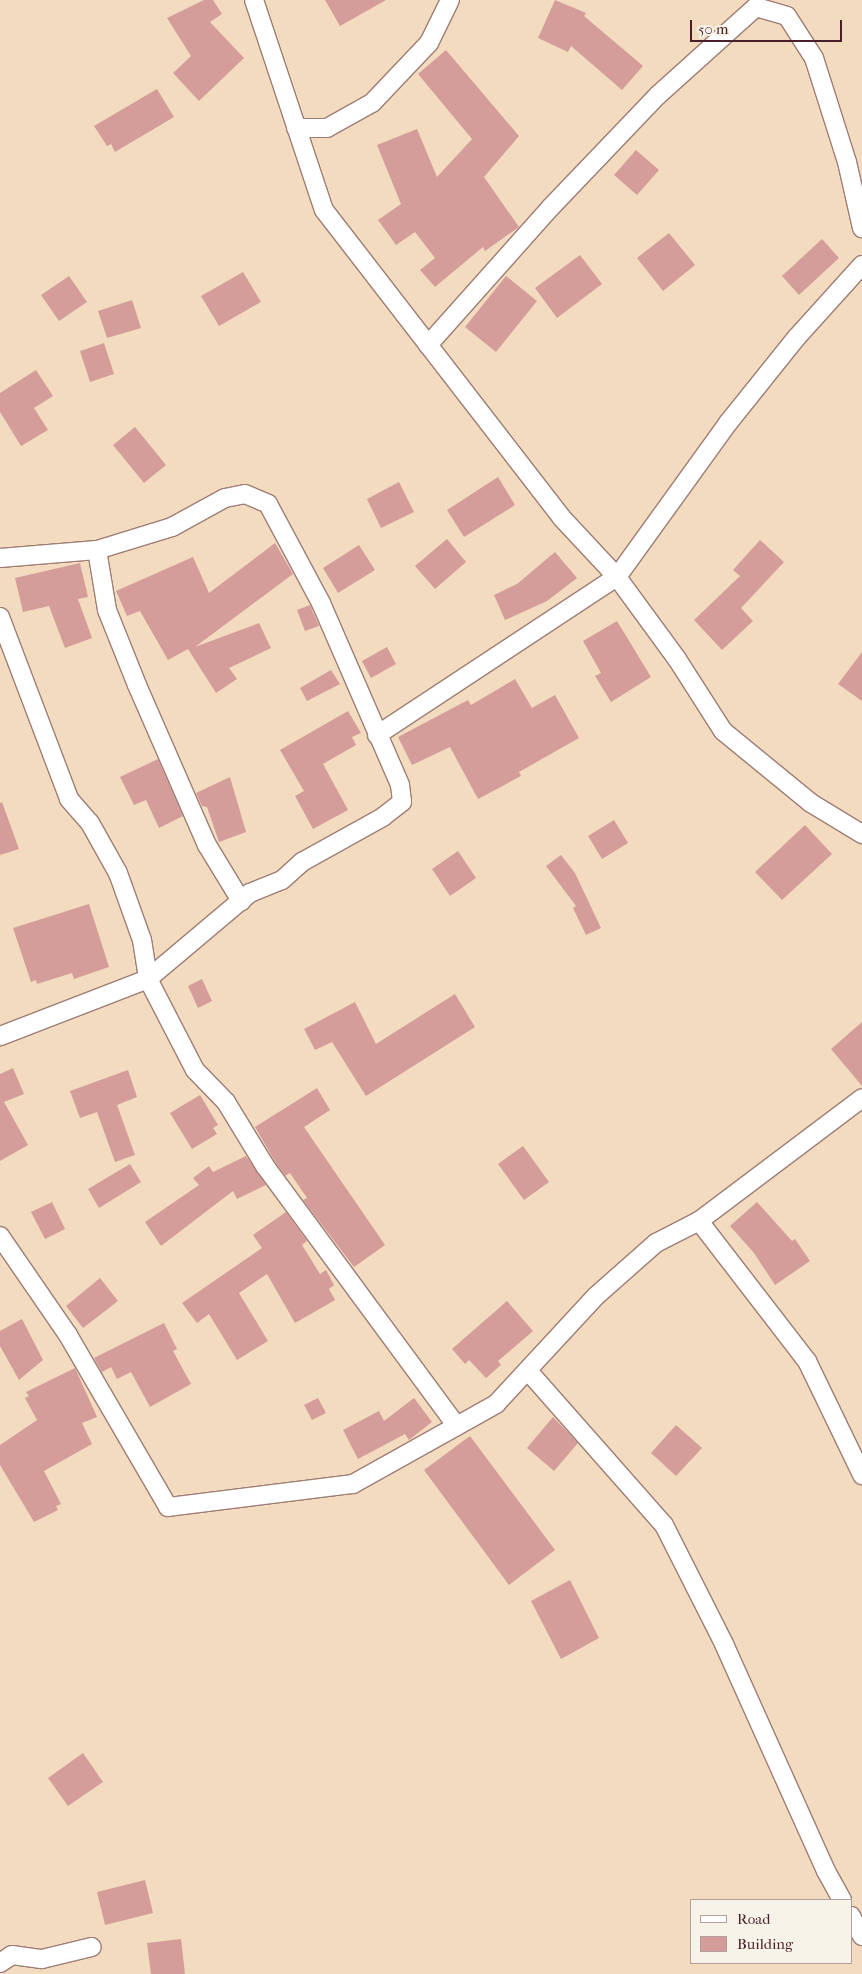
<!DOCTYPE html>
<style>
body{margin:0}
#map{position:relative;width:862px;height:1974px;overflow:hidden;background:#f3dbbf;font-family:"IM FELL French Canon",serif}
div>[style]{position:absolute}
.building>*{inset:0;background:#d49d9a}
.roads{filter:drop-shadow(1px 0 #9e7d75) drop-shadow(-1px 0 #9e7d75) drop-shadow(0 1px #9e7d75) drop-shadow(0 -1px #9e7d75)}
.street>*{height:18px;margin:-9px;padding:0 9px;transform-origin:9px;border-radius:9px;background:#fff}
span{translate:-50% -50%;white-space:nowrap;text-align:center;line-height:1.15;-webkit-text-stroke:4px #f7f3e8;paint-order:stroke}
.legend{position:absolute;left:690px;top:1899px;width:162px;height:65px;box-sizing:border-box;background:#f7f3e8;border:1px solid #b29e9c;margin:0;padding:6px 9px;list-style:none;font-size:15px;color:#4a1f2b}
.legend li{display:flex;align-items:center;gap:10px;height:25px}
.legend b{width:25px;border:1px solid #b29e9c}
.scale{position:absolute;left:690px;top:20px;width:152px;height:22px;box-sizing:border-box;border:2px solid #4a1f2b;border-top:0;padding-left:6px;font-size:15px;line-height:18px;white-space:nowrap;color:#4a1f2b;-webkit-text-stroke:4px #f7f3e8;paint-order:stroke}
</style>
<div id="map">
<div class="building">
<div style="clip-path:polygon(204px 0,213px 0,222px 14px,210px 22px,244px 58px,199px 101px,173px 73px,191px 56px,167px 18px)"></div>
<div style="clip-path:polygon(325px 0,386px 0,340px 26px)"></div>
<div style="clip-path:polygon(555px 0,586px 13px,584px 16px,643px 66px,622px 90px,571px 46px,568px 52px,538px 38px)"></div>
<div style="clip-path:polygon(446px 50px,519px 136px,484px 177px,519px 227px,485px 251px,483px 247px,435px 287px,420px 270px,435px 258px,415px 232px,396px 245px,378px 220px,401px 204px,377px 145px,417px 129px,437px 177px,472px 139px,418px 74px)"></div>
<div style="clip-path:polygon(157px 89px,174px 117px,115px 152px,111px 144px,107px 146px,94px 126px)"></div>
<div style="clip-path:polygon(636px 150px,659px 170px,637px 195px,614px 175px)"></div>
<div style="clip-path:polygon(669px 233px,695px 265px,663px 291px,637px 258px)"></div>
<div style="clip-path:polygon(822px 239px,839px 258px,799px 295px,782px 276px)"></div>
<div style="clip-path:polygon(580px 255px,602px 284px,557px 318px,535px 288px)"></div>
<div style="clip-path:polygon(243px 272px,261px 302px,219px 326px,201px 296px)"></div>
<div style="clip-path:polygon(69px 276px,87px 302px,59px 321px,41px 295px)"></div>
<div style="clip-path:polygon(506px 276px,537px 301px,496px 352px,465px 327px)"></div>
<div style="clip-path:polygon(132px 300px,141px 328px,107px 338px,98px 311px)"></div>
<div style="clip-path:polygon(104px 343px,114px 374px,90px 382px,80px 351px)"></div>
<div style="clip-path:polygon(36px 370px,53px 396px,34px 408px,48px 430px,21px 446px,0 412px,0 393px)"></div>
<div style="clip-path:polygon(135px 427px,166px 465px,144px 483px,113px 445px)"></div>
<div style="clip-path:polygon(498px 477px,515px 505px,464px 537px,447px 510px)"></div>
<div style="clip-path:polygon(399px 482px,414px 512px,381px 528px,367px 499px)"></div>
<div style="clip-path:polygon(447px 539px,466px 562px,435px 589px,415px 566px)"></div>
<div style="clip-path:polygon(760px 540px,784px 562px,741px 608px,753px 621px,722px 650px,694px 620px,740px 576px,733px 570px)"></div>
<div style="clip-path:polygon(275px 543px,293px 574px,195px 647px,259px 623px,271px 648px,229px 668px,237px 679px,216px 693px,188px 649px,168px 660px,140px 611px,127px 616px,116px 591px,193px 557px,209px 593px)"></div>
<div style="clip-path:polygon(359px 545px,375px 570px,338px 593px,323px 568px)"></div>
<div style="clip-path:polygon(555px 552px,577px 578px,547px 601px,505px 620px,494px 595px,517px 584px)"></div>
<div style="clip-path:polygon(80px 563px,88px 597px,78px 599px,92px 638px,65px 648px,49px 606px,23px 612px,15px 578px)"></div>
<div style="clip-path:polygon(310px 605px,319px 626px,305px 631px,297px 610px)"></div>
<div style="clip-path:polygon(617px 621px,651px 677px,611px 702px,595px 676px,601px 673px,583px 641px)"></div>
<div style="clip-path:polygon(387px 647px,396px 664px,371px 678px,362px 661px)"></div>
<div style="clip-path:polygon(862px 652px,862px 701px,838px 684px)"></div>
<div style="clip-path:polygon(331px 670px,340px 684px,307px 701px,300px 688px)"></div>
<div style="clip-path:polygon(515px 679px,532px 708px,555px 695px,579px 738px,519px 772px,521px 776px,478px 799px,450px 747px,412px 765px,398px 737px,468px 700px,471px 705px)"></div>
<div style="clip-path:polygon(348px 711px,361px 733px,352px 737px,356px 745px,323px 764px,348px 810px,313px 829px,295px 796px,304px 791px,280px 750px)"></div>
<div style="clip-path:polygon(158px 759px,183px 816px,159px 828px,146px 800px,134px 805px,120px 777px)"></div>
<div style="clip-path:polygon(230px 777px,246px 832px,219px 842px,207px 807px,202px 806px,196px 793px)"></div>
<div style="clip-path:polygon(2px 802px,19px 849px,0 855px,0 803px)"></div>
<div style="clip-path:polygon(614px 820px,628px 843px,602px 859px,588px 836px)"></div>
<div style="clip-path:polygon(805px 825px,832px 854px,782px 900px,755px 872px)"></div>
<div style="clip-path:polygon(458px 851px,476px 878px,450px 896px,432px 869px)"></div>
<div style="clip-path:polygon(561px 855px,575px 873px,601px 928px,586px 935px,573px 908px,576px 906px,546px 866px)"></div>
<div style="clip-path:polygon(89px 904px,109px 967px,74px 979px,72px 973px,37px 984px,36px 980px,31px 982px,13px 928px)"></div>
<div style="clip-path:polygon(202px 979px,212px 1001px,198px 1008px,188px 986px)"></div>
<div style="clip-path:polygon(455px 994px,475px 1027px,366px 1096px,332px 1042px,315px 1050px,304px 1029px,355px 1002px,376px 1044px)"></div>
<div style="clip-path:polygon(862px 1022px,862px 1086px,831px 1049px)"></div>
<div style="clip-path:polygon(13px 1068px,24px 1094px,4px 1102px,28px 1145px,0 1161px,0 1074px)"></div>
<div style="clip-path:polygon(128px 1070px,137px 1097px,117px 1105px,135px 1155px,115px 1162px,97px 1112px,80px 1118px,70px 1091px)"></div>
<div style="clip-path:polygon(317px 1088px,330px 1110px,304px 1127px,385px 1245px,354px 1267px,303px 1200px,307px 1198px,290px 1173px,285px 1176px,274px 1160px,255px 1127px)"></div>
<div style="clip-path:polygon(200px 1095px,218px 1125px,213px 1128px,217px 1134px,192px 1149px,170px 1113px)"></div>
<div style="clip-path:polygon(523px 1146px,549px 1182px,524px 1200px,498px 1164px)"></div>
<div style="clip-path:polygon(246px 1156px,266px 1185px,237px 1199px,233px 1191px,161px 1246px,145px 1222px,199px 1185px,193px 1178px,209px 1166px,213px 1172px)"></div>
<div style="clip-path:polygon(130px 1164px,141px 1182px,99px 1208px,88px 1189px)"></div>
<div style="clip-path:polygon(52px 1202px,65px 1229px,45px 1239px,31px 1212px)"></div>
<div style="clip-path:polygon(757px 1202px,792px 1241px,795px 1239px,810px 1261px,775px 1285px,754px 1253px,730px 1226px)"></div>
<div style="clip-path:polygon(286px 1212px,307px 1241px,302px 1245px,320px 1274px,326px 1270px,334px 1285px,329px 1289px,335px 1300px,295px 1323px,267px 1274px,239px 1293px,268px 1341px,237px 1360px,209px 1314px,197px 1323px,182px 1303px,262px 1248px,253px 1235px)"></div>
<div style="clip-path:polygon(100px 1278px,118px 1301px,83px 1328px,66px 1306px)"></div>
<div style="clip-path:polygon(507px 1301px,533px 1331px,498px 1361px,501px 1365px,486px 1378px,469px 1360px,465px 1364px,452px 1349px)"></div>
<div style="clip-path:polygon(22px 1319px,43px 1360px,19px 1380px,0 1346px,0 1331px)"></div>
<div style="clip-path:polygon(164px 1323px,177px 1349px,173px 1351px,191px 1384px,150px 1407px,131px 1372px,117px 1379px,111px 1367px,102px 1372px,94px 1358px)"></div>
<div style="clip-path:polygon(75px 1368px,97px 1417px,82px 1423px,92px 1444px,44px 1471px,61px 1504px,56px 1506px,58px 1510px,34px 1522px,0 1465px,0 1445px,37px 1420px,25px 1398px,29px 1396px,26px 1392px)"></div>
<div style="clip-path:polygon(318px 1398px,326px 1413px,312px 1420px,304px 1405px)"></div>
<div style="clip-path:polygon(414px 1398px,432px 1422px,409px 1440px,405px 1434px,358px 1459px,343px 1430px,379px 1411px,384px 1421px)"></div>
<div style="clip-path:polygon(553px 1417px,578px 1443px,554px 1471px,527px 1448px)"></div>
<div style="clip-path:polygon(676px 1425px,702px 1448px,676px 1476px,651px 1453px)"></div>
<div style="clip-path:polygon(470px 1436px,555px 1550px,509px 1585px,424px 1470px)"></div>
<div style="clip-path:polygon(570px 1580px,599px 1638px,561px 1659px,531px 1601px)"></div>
<div style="clip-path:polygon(83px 1753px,103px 1782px,68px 1806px,48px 1778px)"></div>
<div style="clip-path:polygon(145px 1880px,153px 1913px,105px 1925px,97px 1892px)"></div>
<div style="clip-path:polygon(181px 1939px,185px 1974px,151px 1974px,147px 1943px)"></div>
</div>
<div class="roads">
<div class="street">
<div style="left:254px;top:0;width:221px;rotate:71.6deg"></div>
<div style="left:324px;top:210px;width:388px;rotate:52.3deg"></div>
<div style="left:561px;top:517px;width:82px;rotate:47deg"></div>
<div style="left:617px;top:577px;width:102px;rotate:53.8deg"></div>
<div style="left:677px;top:659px;width:85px;rotate:57.4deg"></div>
<div style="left:723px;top:731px;width:114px;rotate:39.3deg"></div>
<div style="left:811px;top:803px;width:60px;rotate:31.3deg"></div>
<div style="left:296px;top:128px;width:31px"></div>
<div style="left:327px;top:128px;width:51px;rotate:-29.1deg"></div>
<div style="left:372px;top:103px;width:83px;rotate:-46.5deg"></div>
<div style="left:429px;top:43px;width:48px;rotate:-64deg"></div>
<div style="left:428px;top:345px;width:185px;rotate:-48.3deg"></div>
<div style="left:551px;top:207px;width:153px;rotate:-46.3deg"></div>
<div style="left:657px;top:96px;width:133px;rotate:-42deg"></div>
<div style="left:756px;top:7px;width:32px;rotate:16deg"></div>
<div style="left:787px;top:16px;width:50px;rotate:57.3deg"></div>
<div style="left:814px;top:58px;width:109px;rotate:72.4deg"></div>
<div style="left:847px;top:162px;width:68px;rotate:77.2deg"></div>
<div style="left:97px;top:550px;width:61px;rotate:80.5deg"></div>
<div style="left:107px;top:610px;width:81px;rotate:68.2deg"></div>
<div style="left:137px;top:685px;width:175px;rotate:66.4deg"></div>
<div style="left:207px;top:845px;width:66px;rotate:58.7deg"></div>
<div style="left:0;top:558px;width:97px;rotate:-4.7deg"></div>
<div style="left:97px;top:550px;width:78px;rotate:-17deg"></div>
<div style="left:172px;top:527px;width:60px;rotate:-28.7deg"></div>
<div style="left:225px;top:498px;width:20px;rotate:-11deg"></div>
<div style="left:245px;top:494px;width:25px;rotate:23deg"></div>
<div style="left:268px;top:504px;width:112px;rotate:61.8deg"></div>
<div style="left:321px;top:603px;width:198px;rotate:66.5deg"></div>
<div style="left:400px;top:785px;width:17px;rotate:83deg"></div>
<div style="left:402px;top:802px;width:24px;rotate:142deg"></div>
<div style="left:383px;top:817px;width:93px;rotate:150.9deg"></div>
<div style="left:302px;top:862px;width:27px;rotate:138deg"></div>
<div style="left:282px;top:880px;width:35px;rotate:158deg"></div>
<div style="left:250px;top:893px;width:133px;rotate:139.9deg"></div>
<div style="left:148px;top:979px;width:159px;rotate:158.9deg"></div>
<div style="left:0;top:617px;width:195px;rotate:69.2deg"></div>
<div style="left:69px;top:799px;width:32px;rotate:49deg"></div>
<div style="left:90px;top:823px;width:57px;rotate:60.8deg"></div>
<div style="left:118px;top:873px;width:71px;rotate:70.3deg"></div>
<div style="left:142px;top:940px;width:39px;rotate:81deg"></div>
<div style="left:148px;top:979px;width:102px;rotate:62.7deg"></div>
<div style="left:195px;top:1070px;width:45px;rotate:45.9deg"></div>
<div style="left:226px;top:1102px;width:75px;rotate:58.6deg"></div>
<div style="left:265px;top:1166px;width:323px;rotate:53.6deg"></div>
<div style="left:377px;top:735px;width:287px;rotate:-33.4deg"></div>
<div style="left:617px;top:577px;width:190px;rotate:-54.2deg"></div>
<div style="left:728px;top:423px;width:110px;rotate:-51.3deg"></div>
<div style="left:797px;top:337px;width:97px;rotate:-47.9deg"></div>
<div style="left:699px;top:1221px;width:177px;rotate:52.4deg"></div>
<div style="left:807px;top:1361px;width:127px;rotate:64.2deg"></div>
<div style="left:0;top:1236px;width:120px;rotate:55.5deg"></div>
<div style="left:68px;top:1335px;width:199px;rotate:59.8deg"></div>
<div style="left:168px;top:1507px;width:186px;rotate:-7.1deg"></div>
<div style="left:353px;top:1484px;width:164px;rotate:-29.2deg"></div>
<div style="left:496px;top:1404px;width:147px;rotate:-47.2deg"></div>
<div style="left:596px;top:1296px;width:80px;rotate:-41.5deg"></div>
<div style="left:656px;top:1243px;width:48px;rotate:-27.1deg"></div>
<div style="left:699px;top:1221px;width:204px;rotate:-37deg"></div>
<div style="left:529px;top:1372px;width:204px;rotate:48.6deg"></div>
<div style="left:664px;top:1525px;width:133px;rotate:63.2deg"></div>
<div style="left:724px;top:1644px;width:249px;rotate:65.8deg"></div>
<div style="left:826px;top:1871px;width:33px;rotate:61deg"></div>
<div style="left:851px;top:1916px;width:23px;rotate:61deg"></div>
<div style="left:0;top:1963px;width:14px;rotate:-34deg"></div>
<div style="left:12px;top:1955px;width:30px;rotate:8deg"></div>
<div style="left:42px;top:1959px;width:51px;rotate:-13.5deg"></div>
</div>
</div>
<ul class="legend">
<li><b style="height:6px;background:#fff"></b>Road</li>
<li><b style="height:14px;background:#d49d9a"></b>Building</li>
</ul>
<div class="scale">50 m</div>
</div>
